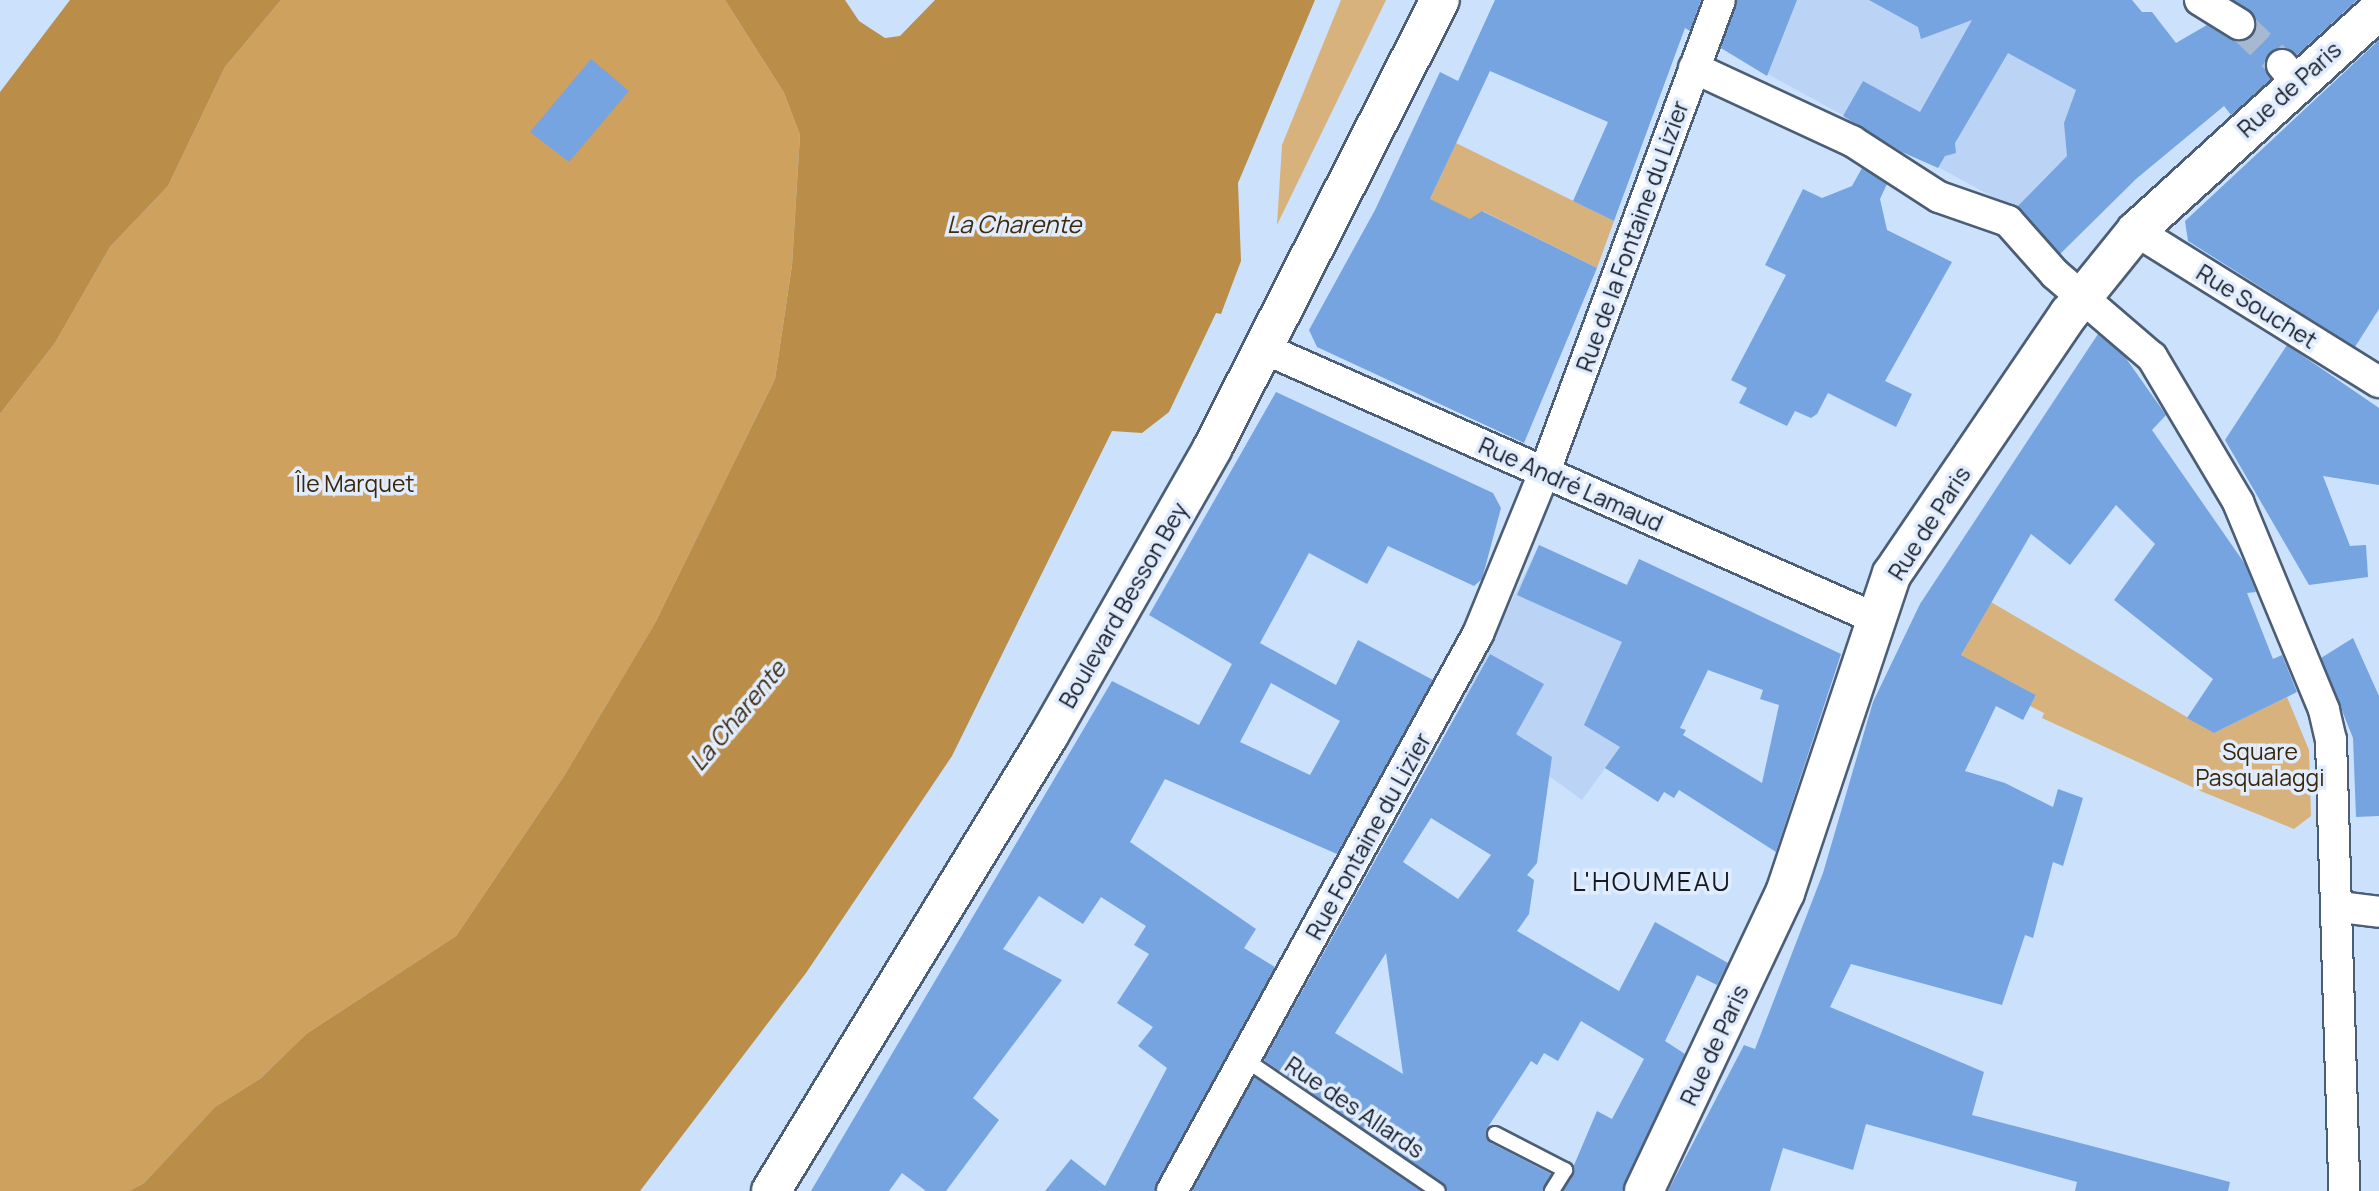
<!DOCTYPE html>
<meta charset="utf-8">
<style>
body{margin:0}
#map{position:relative;width:2379px;height:1191px;overflow:hidden;background:#cce1fc;font-family:Manrope,sans-serif}
div>[style]{position:absolute}
.built>*{inset:0;background:#bbd4f5}
.green>*{inset:0;background:#d8b27c}
.forest>*{inset:0;background:#cfa15e}
.water>*{inset:0;background:#ba8d49}
.building>*{inset:0;background:#76a4e0}
.street-tunnel>*{height:30px;margin-top:-15px;transform-origin:0;background:repeating-linear-gradient(90deg,#a7b9d1 0 30px,transparent 0 45px)}
.roads{filter:drop-shadow(2px 0 #4c5e75) drop-shadow(-2px 0 #4c5e75) drop-shadow(0 2px #4c5e75) drop-shadow(0 -2px #4c5e75)}
.lane>*{height:14px;margin:-7px;padding:0 7px;transform-origin:7px;border-radius:7px;background:#fff}
.street>*{height:30px;margin:-15px;padding:0 15px;transform-origin:15px;border-radius:15px;background:#fff}
.secondary>*{height:38px;margin:-19px;padding:0 19px;transform-origin:19px;border-radius:19px;background:#fff}
span{translate:-50% -50%;white-space:nowrap;text-align:center;line-height:1.15;-webkit-text-stroke:7px #e1edfe;paint-order:stroke}
.street-label{font-size:23px;color:#131a24}
.park-label{font-size:23px;color:#3a2708}
.water-label{font-size:24px;color:#3e2a0c;font-style:italic}
.quarter-label{font-size:26px;color:#131a24;letter-spacing:2px}
</style>
<div id="map">
<div class="built">
<div style="clip-path:polygon(1738px 0,2043px 0,2106px 153px,2136px 179px,2060px 254px,2015px 209px,1720px 48px)"></div>
<div style="clip-path:polygon(1539px 545px,1626px 585px,1639px 559px,1755px 613px,1740px 653px,1721px 645px,1619px 749px,1582px 800px,1549px 776px,1552px 757px,1463px 700px)"></div>
</div>
<div class="green">
<div style="clip-path:polygon(1341px 0,1386px 0,1277px 225px,1282px 145px)"></div>
<div style="clip-path:polygon(1456px 143px,1614px 221px,1597px 268px,1483px 211px,1475px 222px,1425px 210px)"></div>
<div style="clip-path:polygon(1991px 602px,2214px 733px,2287px 697px,2309px 750px,2311px 816px,2294px 829px,2203px 792px,2042px 718px,2044px 713px,2030px 706px,2036px 695px,2004px 678px,1956px 664px)"></div>
</div>
<div class="forest">
<div style="clip-path:polygon(281px 0,725px 0,784px 93px,800px 135px,792px 265px,775px 379px,655px 623px,564px 776px,456px 936px,306px 1034px,261px 1078px,215px 1107px,144px 1183px,129px 1191px,0 1191px,0 414px,55px 343px,110px 247px,168px 186px,225px 67px)"></div>
</div>
<div class="water">
<div style="clip-path:polygon(70px 0,281px 0,225px 67px,168px 186px,110px 247px,55px 343px,0 414px,0 92px)"></div>
<div style="clip-path:polygon(725px 0,845px 0,859px 21px,885px 38px,900px 36px,935px 0,1315px 0,1238px 183px,1241px 261px,1221px 314px,1216px 313px,1169px 412px,1142px 433px,1112px 431px,952px 756px,806px 973px,640px 1191px,129px 1191px,144px 1183px,215px 1107px,261px 1078px,306px 1034px,456px 936px,564px 776px,655px 623px,775px 379px,792px 265px,800px 135px,784px 93px)"></div>
</div>
<div class="building">
<div style="clip-path:polygon(1495px 0,1701px 0,1690px 31px,1685px 28px,1614px 221px,1573px 201px,1608px 122px,1490px 71px,1430px 199px,1470px 219px,1482px 211px,1597px 268px,1524px 443px,1317px 347px,1309px 330px,1375px 210px,1440px 72px,1458px 81px)"></div>
<div style="clip-path:polygon(1737px 0,1797px 0,1767px 76px,1721px 48px)"></div>
<div style="clip-path:polygon(1869px 0,2132px 0,2142px 12px,2152px 12px,2176px 43px,2207px 25px,2230px 39px,2248px 39px,2254px 33px,2255px 16px,2233px 0,2357px 0,2297px 55px,2287px 48px,2271px 52px,2265px 68px,2271px 79px,2231px 115px,2224px 106px,2136px 179px,2060px 254px,2017px 207px,2067px 156px,2064px 123px,2076px 90px,2008px 53px,1955px 143px,1956px 153px,1945px 156px,1938px 168px,1902px 152px,1843px 116px,1863px 81px,1920px 112px,1972px 20px,1921px 39px,1918px 27px)"></div>
<div style="clip-path:polygon(2379px 40px,2379px 309px,2355px 347px,2188px 241px,2185px 221px)"></div>
<div style="clip-path:polygon(591px 59px,629px 91px,569px 162px,530px 132px)"></div>
<div style="clip-path:polygon(1862px 168px,1887px 184px,1880px 199px,1887px 230px,1952px 262px,1885px 381px,1912px 394px,1896px 427px,1828px 393px,1817px 414px,1811px 418px,1795px 411px,1787px 426px,1739px 403px,1747px 388px,1731px 380px,1786px 275px,1765px 265px,1803px 189px,1822px 198px,1852px 186px)"></div>
<div style="clip-path:polygon(2098px 334px,2125px 357px,2166px 415px,2152px 430px,2245px 564px,2256px 592px,2247px 593px,2273px 659px,2282px 655px,2297px 692px,2214px 733px,2187px 718px,2213px 679px,2114px 600px,2155px 544px,2116px 505px,2070px 565px,2031px 534px,1961px 655px,2036px 695px,2023px 720px,1996px 706px,1965px 771px,2005px 783px,2053px 807px,2058px 789px,2083px 798px,2063px 866px,2053px 862px,2033px 938px,2025px 935px,2002px 1005px,1851px 964px,1830px 1007px,1984px 1072px,1972px 1115px,2230px 1182px,2228px 1191px,2075px 1191px,2077px 1182px,1866px 1124px,1853px 1170px,1783px 1148px,1770px 1191px,1668px 1191px,1744px 1045px,1755px 1049px,1823px 873px,1873px 702px,1920px 604px)"></div>
<div style="clip-path:polygon(2287px 345px,2379px 408px,2379px 485px,2323px 476px,2350px 546px,2366px 545px,2368px 577px,2309px 585px,2225px 440px)"></div>
<div style="clip-path:polygon(evenodd,1276px 392px,1493px 493px,1501px 508px,1482px 579px,1474px 586px,1388px 546px,1367px 584px,1309px 553px,1260px 643px,1336px 685px,1358px 640px,1433px 680px,1337px 854px,1165px 779px,1130px 842px,1256px 929px,1244px 948px,1275px 967px,1155px 1191px,1045px 1191px,1071px 1159px,1105px 1186px,1167px 1068px,1138px 1046px,1153px 1027px,1117px 1003px,1149px 954px,1134px 945px,1146px 926px,1101px 897px,1083px 924px,1039px 896px,1003px 949px,1062px 980px,973px 1098px,999px 1120px,946px 1191px,926px 1191px,902px 1173px,889px 1191px,811px 1191px,1112px 681px,1199px 725px,1232px 664px,1149px 615px,1276px 392px,1271px 683px,1340px 721px,1310px 775px,1240px 742px,1271px 683px)"></div>
<div style="clip-path:polygon(evenodd,1539px 545px,1627px 585px,1639px 559px,1841px 654px,1776px 852px,1679px 790px,1674px 798px,1664px 792px,1658px 802px,1605px 768px,1620px 747px,1584px 725px,1622px 642px,1517px 595px,1539px 545px,1708px 670px,1763px 690px,1760px 699px,1779px 705px,1762px 783px,1683px 735px,1686px 730px,1680px 728px,1708px 670px)"></div>
<div style="clip-path:polygon(2353px 638px,2379px 696px,2379px 816px,2356px 817px,2353px 738px,2321px 658px)"></div>
<div style="clip-path:polygon(evenodd,1490px 654px,1544px 684px,1516px 734px,1552px 757px,1537px 863px,1527px 875px,1534px 880px,1529px 914px,1517px 931px,1619px 991px,1655px 922px,1728px 963px,1717px 985px,1697px 975px,1665px 1041px,1685px 1054px,1622px 1191px,1563px 1191px,1597px 1111px,1612px 1119px,1644px 1059px,1581px 1021px,1558px 1061px,1544px 1053px,1537px 1065px,1531px 1061px,1486px 1130px,1491px 1143px,1551px 1174px,1542px 1191px,1448px 1191px,1264px 1060px,1490px 654px,1431px 818px,1491px 855px,1458px 899px,1403px 862px,1431px 818px,1490px 654px,1386px 953px,1403px 1074px,1335px 1033px,1386px 953px)"></div>
<div style="clip-path:polygon(1254px 1077px,1421px 1191px,1192px 1191px)"></div>
</div>
<div class="street-tunnel">
<div style="left:2239px;top:24px;width:59px;rotate:43.6deg"></div>
</div>
<div class="roads">
<div class="lane">
<div style="left:1246px;top:1060px;width:232px;rotate:34.3deg"></div>
<div style="left:1495px;top:1134px;width:79px;rotate:27.2deg"></div>
<div style="left:1565px;top:1170px;width:25px;rotate:122deg"></div>
</div>
<div class="street">
<div style="left:2200px;top:0;width:46px;rotate:31.6deg"></div>
<div style="left:2282px;top:65px;width:23px;rotate:49deg"></div>
<div style="left:1694px;top:68px;width:174px;rotate:24.8deg"></div>
<div style="left:1852px;top:141px;width:103px;rotate:32.8deg"></div>
<div style="left:1939px;top:197px;width:73px;rotate:19.2deg"></div>
<div style="left:2008px;top:221px;width:71px;rotate:48.4deg"></div>
<div style="left:2055px;top:274px;width:128px;rotate:40.6deg"></div>
<div style="left:2152px;top:357px;width:169px;rotate:59.3deg"></div>
<div style="left:2238px;top:502px;width:225px;rotate:67.5deg"></div>
<div style="left:2324px;top:710px;width:31px;rotate:77deg"></div>
<div style="left:2331px;top:740px;width:451px;rotate:88.3deg"></div>
<div style="left:2136px;top:231px;width:286px;rotate:31.9deg"></div>
<div style="left:1265px;top:349px;width:669px;rotate:23.81deg"></div>
<div style="left:2340px;top:907px;width:39px;rotate:7deg"></div>
<div style="left:1172px;top:1191px;width:636px;rotate:-61.22deg"></div>
<div style="left:1478px;top:634px;width:176px;rotate:-67.7deg"></div>
<div style="left:1545px;top:471px;width:502px;rotate:-69.62deg"></div>
</div>
<div class="secondary">
<div style="left:771px;top:1191px;width:534px;rotate:-58.63deg"></div>
<div style="left:1049px;top:735px;width:331px;rotate:-60.3deg"></div>
<div style="left:1213px;top:447px;width:501px;rotate:-63.08deg"></div>
<div style="left:1644px;top:1191px;width:330px;rotate:-64.7deg"></div>
<div style="left:1785px;top:893px;width:336px;rotate:-71.5deg"></div>
<div style="left:1892px;top:574px;width:315px;rotate:-55.8deg"></div>
<div style="left:2069px;top:314px;width:107px;rotate:-51.1deg"></div>
<div style="left:2136px;top:231px;width:328px;rotate:-42.3deg"></div>
</div>
</div>
<div class="street-label">
<span style="left:2289px;top:89px;rotate:-42deg">Rue de Paris</span>
<span style="left:1632px;top:236px;rotate:-70deg">Rue de la Fontaine du Lizier</span>
<span style="left:2257px;top:306px;rotate:32deg">Rue Souchet</span>
<span style="left:1571px;top:484px;rotate:24deg">Rue André Lamaud</span>
<span style="left:1929px;top:523px;rotate:-57deg">Rue de Paris</span>
<span style="left:1123px;top:605px;rotate:-60deg">Boulevard Besson Bey</span>
<span style="left:1368px;top:836px;rotate:-61deg">Rue Fontaine du Lizier</span>
<span style="left:1714px;top:1045px;rotate:-65deg">Rue de Paris</span>
<span style="left:1355px;top:1107px;rotate:34deg">Rue des Allards</span>
</div>
<div class="park-label">
<span style="left:355px;top:483px">Île Marquet</span>
<span style="left:2260px;top:764px">Square<br>Pasqualaggi</span>
</div>
<div class="water-label">
<span style="left:1014px;top:224px">La Charente</span>
<span style="left:737px;top:715px;rotate:-50deg">La Charente</span>
</div>
<div class="quarter-label">
<span style="left:1652px;top:882px">L'HOUMEAU</span>
</div>
</div>
